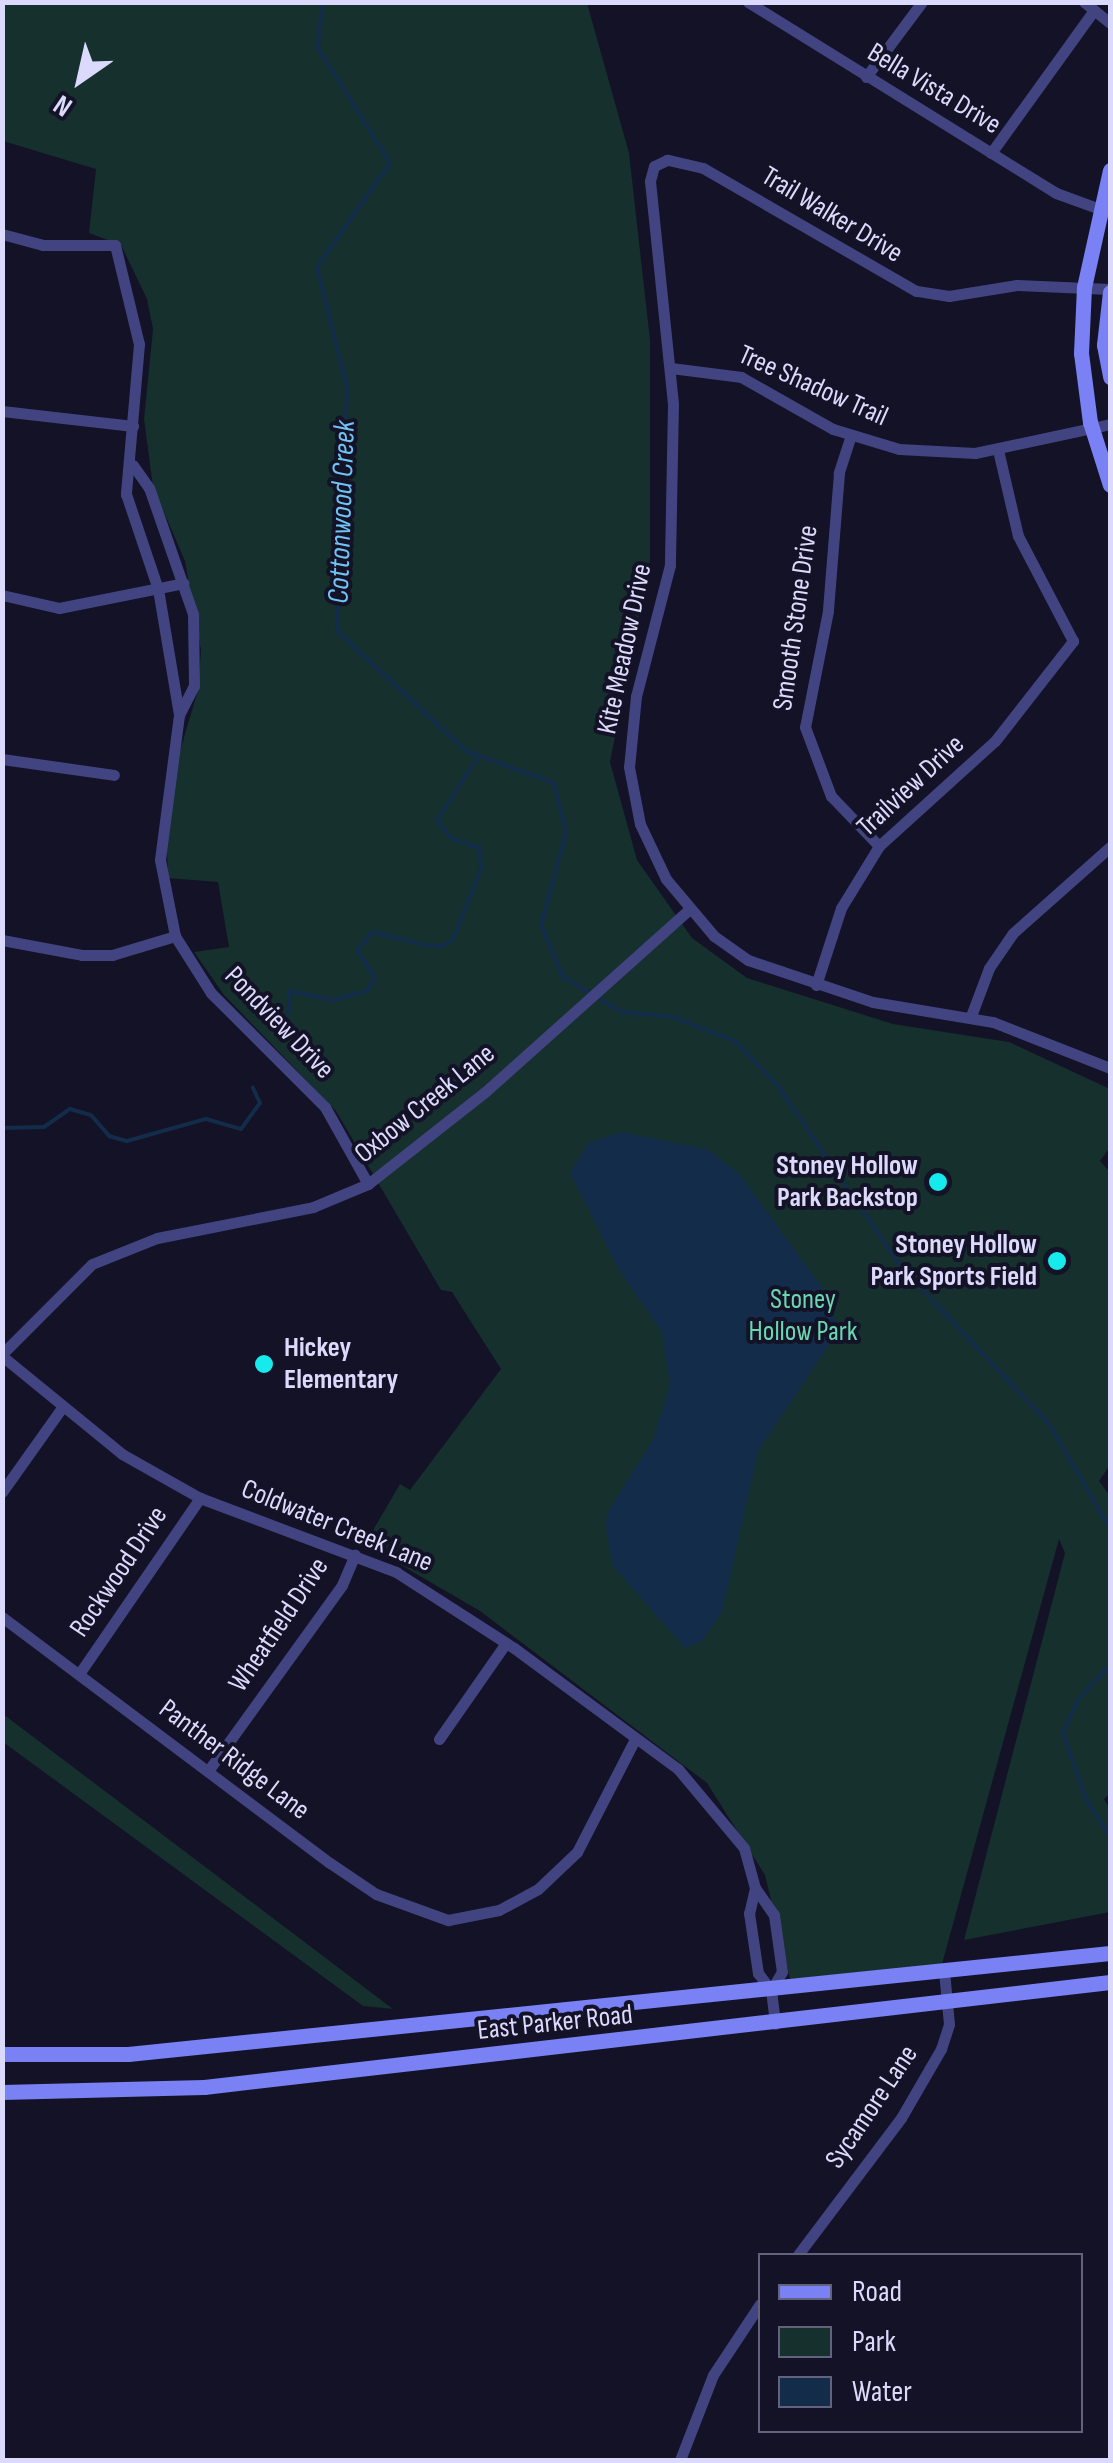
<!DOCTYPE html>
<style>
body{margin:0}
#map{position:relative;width:1113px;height:2463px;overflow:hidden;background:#131226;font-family:"Sofia Sans Condensed",sans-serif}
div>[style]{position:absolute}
.green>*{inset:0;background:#15302d}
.water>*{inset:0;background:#132c49}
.stream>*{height:4px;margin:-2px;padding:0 2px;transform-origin:2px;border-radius:2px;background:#132c49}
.minor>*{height:11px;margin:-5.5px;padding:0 5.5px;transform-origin:5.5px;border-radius:5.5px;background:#414481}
.secondary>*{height:15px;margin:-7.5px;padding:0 7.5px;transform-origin:7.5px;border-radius:7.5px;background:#7981f4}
.dots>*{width:28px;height:28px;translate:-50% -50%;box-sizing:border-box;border:5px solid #131226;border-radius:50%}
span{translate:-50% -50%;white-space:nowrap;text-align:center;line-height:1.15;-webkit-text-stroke:8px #131226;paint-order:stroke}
.street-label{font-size:28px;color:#dbdafc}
.poi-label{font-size:28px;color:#dbdafc;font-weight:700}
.right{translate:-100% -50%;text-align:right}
.left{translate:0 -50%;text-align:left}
.park-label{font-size:28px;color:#6bd7b2}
.water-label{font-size:30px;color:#71c3f3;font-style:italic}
.frame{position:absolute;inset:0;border:5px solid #dbdafc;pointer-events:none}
.legend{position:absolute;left:758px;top:2253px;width:325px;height:180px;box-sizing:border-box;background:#131226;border:2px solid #63627c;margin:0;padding:12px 18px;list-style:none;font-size:30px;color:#dbdafc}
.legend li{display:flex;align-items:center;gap:20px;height:50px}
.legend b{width:50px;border:2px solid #63627c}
.north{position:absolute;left:30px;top:30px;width:100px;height:100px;-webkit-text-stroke:8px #131226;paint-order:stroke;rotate:214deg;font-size:28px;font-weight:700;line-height:40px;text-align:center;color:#dbdafc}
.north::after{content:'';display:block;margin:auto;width:35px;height:45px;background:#dbdafc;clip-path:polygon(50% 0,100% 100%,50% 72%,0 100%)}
</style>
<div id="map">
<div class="green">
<div style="clip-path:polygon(2px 3px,587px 3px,629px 153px,650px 340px,650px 560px,610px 762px,637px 860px,692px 938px,747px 978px,893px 1024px,1009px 1042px,1110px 1089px,1110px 1147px,1100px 1161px,1110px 1172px,1110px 1465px,1099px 1481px,1110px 1496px,1110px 1794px,1104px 1799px,1110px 1809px,1110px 1912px,964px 1940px,1065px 1553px,1059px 1539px,942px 1964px,790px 1979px,765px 1875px,707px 1783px,480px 1611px,365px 1544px,400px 1484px,410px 1490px,501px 1369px,452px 1292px,441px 1290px,336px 1111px,224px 995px,194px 952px,229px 947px,218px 882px,168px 878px,165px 802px,198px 690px,201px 650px,185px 561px,153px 487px,144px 419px,153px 329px,147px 299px,121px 245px,89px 233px,96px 169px,3px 141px)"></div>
<div style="clip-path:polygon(2px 1714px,3px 1714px,393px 2009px,363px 2006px,3px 1742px)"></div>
</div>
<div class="water">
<div style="clip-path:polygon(622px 1132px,709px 1150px,739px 1174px,827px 1294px,839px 1330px,758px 1451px,722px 1612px,702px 1641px,685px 1648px,613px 1566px,606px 1530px,607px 1513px,653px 1440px,670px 1385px,662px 1332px,620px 1272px,570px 1173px,588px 1143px)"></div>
</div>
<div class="stream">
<div style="left:322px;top:2px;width:46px;rotate:95deg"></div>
<div style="left:318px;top:48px;width:136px;rotate:57.9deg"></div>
<div style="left:390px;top:163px;width:127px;rotate:125.1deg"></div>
<div style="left:317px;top:267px;width:124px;rotate:76deg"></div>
<div style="left:347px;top:387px;width:244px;rotate:92.3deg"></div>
<div style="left:337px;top:631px;width:176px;rotate:42.9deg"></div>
<div style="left:466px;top:751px;width:94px;rotate:20deg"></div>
<div style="left:554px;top:783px;width:50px;rotate:76.2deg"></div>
<div style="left:566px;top:832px;width:96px;rotate:105deg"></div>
<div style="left:541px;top:925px;width:56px;rotate:67.1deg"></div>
<div style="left:563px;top:977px;width:69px;rotate:30.7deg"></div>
<div style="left:622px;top:1012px;width:51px;rotate:5.6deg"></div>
<div style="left:673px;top:1017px;width:66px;rotate:21.2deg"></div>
<div style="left:735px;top:1041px;width:62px;rotate:46.3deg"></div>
<div style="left:778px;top:1086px;width:219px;rotate:55.8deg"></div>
<div style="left:901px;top:1267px;width:216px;rotate:46.7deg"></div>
<div style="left:1049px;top:1424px;width:121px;rotate:59.8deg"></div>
<div style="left:288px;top:1015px;width:24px;rotate:-85deg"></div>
<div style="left:290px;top:991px;width:44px;rotate:11.8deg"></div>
<div style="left:333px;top:1000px;width:35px;rotate:-15deg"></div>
<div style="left:367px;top:991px;width:16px;rotate:-60deg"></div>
<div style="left:375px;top:977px;width:32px;rotate:-124deg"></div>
<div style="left:357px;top:950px;width:23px;rotate:-50deg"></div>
<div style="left:372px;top:932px;width:55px;rotate:13.8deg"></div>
<div style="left:425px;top:945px;width:18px;rotate:3deg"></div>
<div style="left:443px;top:946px;width:14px;rotate:-39deg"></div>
<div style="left:454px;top:937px;width:72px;rotate:-68.1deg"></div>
<div style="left:481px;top:870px;width:22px;rotate:-95deg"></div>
<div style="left:479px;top:848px;width:30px;rotate:-160deg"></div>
<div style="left:451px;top:838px;width:23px;rotate:-128deg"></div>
<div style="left:437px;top:820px;width:75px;rotate:-56.9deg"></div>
<div style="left:2px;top:1128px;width:42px;rotate:-1.4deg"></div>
<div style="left:44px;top:1127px;width:32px;rotate:-35deg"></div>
<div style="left:70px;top:1109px;width:22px;rotate:16deg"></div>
<div style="left:91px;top:1115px;width:28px;rotate:49deg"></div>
<div style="left:109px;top:1136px;width:19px;rotate:16deg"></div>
<div style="left:127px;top:1141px;width:82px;rotate:-15.6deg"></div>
<div style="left:206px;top:1119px;width:36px;rotate:16deg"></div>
<div style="left:241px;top:1129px;width:32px;rotate:-54deg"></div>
<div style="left:260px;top:1103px;width:17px;rotate:-115deg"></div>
<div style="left:1110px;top:1665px;width:45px;rotate:133.2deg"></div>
<div style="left:1079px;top:1698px;width:38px;rotate:115deg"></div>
<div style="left:1063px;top:1733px;width:70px;rotate:70.8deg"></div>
<div style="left:1086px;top:1799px;width:45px;rotate:57.7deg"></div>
</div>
<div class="minor">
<div style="left:748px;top:2px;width:362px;rotate:31.8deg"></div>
<div style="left:1056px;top:193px;width:47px;rotate:20deg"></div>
<div style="left:1084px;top:2px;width:33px;rotate:39deg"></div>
<div style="left:866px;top:77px;width:94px;rotate:-53.3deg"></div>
<div style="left:991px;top:153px;width:176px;rotate:-54.2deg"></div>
<div style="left:2px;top:234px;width:42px;rotate:15deg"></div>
<div style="left:43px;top:245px;width:72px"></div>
<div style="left:115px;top:245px;width:102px;rotate:76.4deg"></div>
<div style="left:139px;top:344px;width:151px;rotate:95deg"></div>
<div style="left:126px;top:494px;width:100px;rotate:71.4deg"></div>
<div style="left:158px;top:589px;width:128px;rotate:80.5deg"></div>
<div style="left:179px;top:715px;width:33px;rotate:-63deg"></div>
<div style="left:194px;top:686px;width:72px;rotate:-90.8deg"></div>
<div style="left:193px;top:614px;width:133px;rotate:-109.2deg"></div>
<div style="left:149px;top:488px;width:28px;rotate:-125deg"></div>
<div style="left:1110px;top:289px;width:93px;rotate:-177.5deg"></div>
<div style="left:1017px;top:285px;width:69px;rotate:170.8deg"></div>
<div style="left:949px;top:296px;width:33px;rotate:-171deg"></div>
<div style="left:916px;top:291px;width:246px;rotate:-150deg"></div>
<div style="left:703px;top:168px;width:37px;rotate:-167deg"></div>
<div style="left:667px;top:160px;width:14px;rotate:155deg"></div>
<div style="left:654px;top:166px;width:16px;rotate:105deg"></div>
<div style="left:650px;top:181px;width:224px;rotate:84.1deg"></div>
<div style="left:673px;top:404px;width:161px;rotate:91.1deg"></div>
<div style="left:670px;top:565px;width:135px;rotate:104.5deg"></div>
<div style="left:636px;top:696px;width:71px;rotate:95.6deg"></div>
<div style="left:629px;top:767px;width:58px;rotate:79.1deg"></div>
<div style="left:640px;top:824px;width:61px;rotate:64.7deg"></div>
<div style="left:666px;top:879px;width:75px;rotate:49.9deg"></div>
<div style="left:714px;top:936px;width:42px;rotate:35.2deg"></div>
<div style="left:748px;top:960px;width:132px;rotate:18.6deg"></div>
<div style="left:873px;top:1002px;width:122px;rotate:9.5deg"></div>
<div style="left:993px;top:1022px;width:126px;rotate:21.5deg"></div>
<div style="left:671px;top:368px;width:71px;rotate:7.3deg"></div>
<div style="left:741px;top:377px;width:106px;rotate:29.5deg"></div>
<div style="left:833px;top:429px;width:69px;rotate:16.9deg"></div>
<div style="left:899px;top:449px;width:76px;rotate:3deg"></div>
<div style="left:975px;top:453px;width:138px;rotate:-12.1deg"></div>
<div style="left:2px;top:411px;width:132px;rotate:6.5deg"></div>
<div style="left:851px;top:435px;width:40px;rotate:108deg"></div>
<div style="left:839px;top:473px;width:138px;rotate:94.6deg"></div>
<div style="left:828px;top:611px;width:118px;rotate:101.2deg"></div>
<div style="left:805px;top:727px;width:74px;rotate:69.4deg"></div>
<div style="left:831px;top:796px;width:69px;rotate:46.2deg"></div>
<div style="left:2px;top:595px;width:58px;rotate:12.8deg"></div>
<div style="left:59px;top:608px;width:127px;rotate:-11.3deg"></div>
<div style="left:179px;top:715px;width:146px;rotate:97.5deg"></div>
<div style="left:160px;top:860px;width:77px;rotate:78.8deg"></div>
<div style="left:175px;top:936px;width:67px;rotate:57.7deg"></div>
<div style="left:211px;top:993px;width:161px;rotate:45deg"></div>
<div style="left:325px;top:1107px;width:88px;rotate:60.8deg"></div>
<div style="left:2px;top:759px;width:113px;rotate:8.1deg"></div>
<div style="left:2px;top:940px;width:81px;rotate:10.6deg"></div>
<div style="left:82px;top:955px;width:30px"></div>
<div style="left:112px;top:955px;width:66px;rotate:-16.8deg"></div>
<div style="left:816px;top:985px;width:81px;rotate:-72deg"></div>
<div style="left:841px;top:908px;width:73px;rotate:-58.5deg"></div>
<div style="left:879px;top:846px;width:156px;rotate:-42.2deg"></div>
<div style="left:995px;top:741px;width:127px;rotate:-52deg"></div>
<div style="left:1073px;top:641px;width:119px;rotate:-117.6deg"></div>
<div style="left:1018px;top:536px;width:88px;rotate:-103.1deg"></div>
<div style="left:971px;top:1016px;width:51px;rotate:-69.4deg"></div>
<div style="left:989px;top:968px;width:42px;rotate:-55.6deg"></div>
<div style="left:1013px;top:933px;width:130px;rotate:-41.6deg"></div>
<div style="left:2px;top:1354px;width:127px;rotate:-45deg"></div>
<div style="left:92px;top:1264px;width:70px;rotate:-21.8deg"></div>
<div style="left:157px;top:1238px;width:159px;rotate:-11.2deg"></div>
<div style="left:313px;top:1207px;width:60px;rotate:-22.7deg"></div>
<div style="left:368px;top:1184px;width:149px;rotate:-38.2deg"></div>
<div style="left:485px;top:1092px;width:275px;rotate:-41.8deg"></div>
<div style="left:2px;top:1356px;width:155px;rotate:39.2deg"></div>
<div style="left:122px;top:1454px;width:90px;rotate:29.4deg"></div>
<div style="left:200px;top:1498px;width:210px;rotate:20.7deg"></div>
<div style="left:396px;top:1572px;width:140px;rotate:32.8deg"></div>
<div style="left:514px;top:1648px;width:204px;rotate:36.4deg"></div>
<div style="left:678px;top:1769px;width:103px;rotate:50.1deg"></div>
<div style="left:744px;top:1848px;width:41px;rotate:74.6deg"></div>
<div style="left:2px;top:1492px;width:102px;rotate:-54.6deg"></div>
<div style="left:2px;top:1617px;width:410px;rotate:36.9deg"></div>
<div style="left:330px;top:1863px;width:55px;rotate:34deg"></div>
<div style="left:376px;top:1894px;width:77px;rotate:19.9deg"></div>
<div style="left:448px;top:1920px;width:52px;rotate:-11.1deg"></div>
<div style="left:499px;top:1910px;width:44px;rotate:-28.3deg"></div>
<div style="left:538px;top:1889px;width:54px;rotate:-43.5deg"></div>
<div style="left:577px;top:1852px;width:127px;rotate:-62.8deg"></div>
<div style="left:79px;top:1674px;width:214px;rotate:-55.5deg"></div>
<div style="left:439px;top:1739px;width:117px;rotate:-55.1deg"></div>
<div style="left:208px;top:1771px;width:229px;rotate:-54.2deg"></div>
<div style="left:342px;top:1585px;width:33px;rotate:-67deg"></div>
<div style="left:771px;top:1990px;width:21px;rotate:-59deg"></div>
<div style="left:782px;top:1972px;width:58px;rotate:-98deg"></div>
<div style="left:774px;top:1915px;width:33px;rotate:-125deg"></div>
<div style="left:755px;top:1888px;width:26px;rotate:103deg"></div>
<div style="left:749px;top:1913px;width:61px;rotate:81.5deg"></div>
<div style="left:758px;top:1973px;width:21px;rotate:53deg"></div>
<div style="left:771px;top:1990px;width:34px;rotate:83deg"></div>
<div style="left:797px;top:2256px;width:173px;rotate:-53deg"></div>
<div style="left:901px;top:2118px;width:80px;rotate:-59.9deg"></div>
<div style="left:941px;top:2049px;width:26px;rotate:-72deg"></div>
<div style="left:949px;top:2024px;width:53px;rotate:-95.4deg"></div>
<div style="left:680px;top:2460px;width:91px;rotate:-68.8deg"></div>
<div style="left:713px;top:2375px;width:85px;rotate:-56.5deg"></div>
</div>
<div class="secondary">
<div style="left:1110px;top:170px;width:120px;rotate:102.5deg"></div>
<div style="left:1084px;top:287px;width:66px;rotate:92.6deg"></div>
<div style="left:1081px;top:353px;width:70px;rotate:82.6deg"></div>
<div style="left:1090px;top:422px;width:66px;rotate:72.4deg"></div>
<div style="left:1110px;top:292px;width:53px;rotate:96.5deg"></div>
<div style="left:1104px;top:345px;width:33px;rotate:79deg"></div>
<div style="left:2px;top:2054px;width:126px"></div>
<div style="left:128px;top:2054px;width:987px;rotate:-5.87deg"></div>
<div style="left:2px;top:2092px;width:202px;rotate:-1.4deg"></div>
<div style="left:204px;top:2087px;width:912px;rotate:-6.61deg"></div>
</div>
<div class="dots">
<div style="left:938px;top:1182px;background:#16eaec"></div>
<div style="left:1057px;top:1261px;background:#16eaec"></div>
<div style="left:264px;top:1364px;background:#16eaec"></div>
</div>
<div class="street-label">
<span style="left:934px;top:89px;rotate:31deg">Bella Vista Drive</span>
<span style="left:832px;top:215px;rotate:31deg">Trail Walker Drive</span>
<span style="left:813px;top:386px;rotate:24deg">Tree Shadow Trail</span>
<span style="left:796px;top:618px;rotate:-82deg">Smooth Stone Drive</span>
<span style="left:625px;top:649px;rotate:-78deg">Kite Meadow Drive</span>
<span style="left:911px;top:786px;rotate:-43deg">Trailview Drive</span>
<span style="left:279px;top:1023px;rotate:46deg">Pondview Drive</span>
<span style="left:425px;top:1104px;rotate:-39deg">Oxbow Creek Lane</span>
<span style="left:337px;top:1526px;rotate:22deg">Coldwater Creek Lane</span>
<span style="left:119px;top:1572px;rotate:-56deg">Rockwood Drive</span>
<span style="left:279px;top:1625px;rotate:-56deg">Wheatfield Drive</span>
<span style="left:234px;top:1760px;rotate:37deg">Panther Ridge Lane</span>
<span style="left:555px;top:2023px;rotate:-6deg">East Parker Road</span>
<span style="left:872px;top:2107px;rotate:-56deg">Sycamore Lane</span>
</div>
<div class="poi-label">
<span class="right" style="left:918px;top:1182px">Stoney Hollow<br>Park Backstop</span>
<span class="right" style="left:1037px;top:1261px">Stoney Hollow<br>Park Sports Field</span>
<span class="left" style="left:284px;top:1364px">Hickey<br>Elementary</span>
</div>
<div class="park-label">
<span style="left:803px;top:1316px">Stoney<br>Hollow Park</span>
</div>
<div class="water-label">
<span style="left:342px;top:512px;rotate:-88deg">Cottonwood Creek</span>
</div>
<div class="frame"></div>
<ul class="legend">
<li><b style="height:12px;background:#7981f4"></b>Road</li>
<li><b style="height:28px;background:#15302d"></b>Park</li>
<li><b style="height:28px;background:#132c49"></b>Water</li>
</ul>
<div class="north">N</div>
</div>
